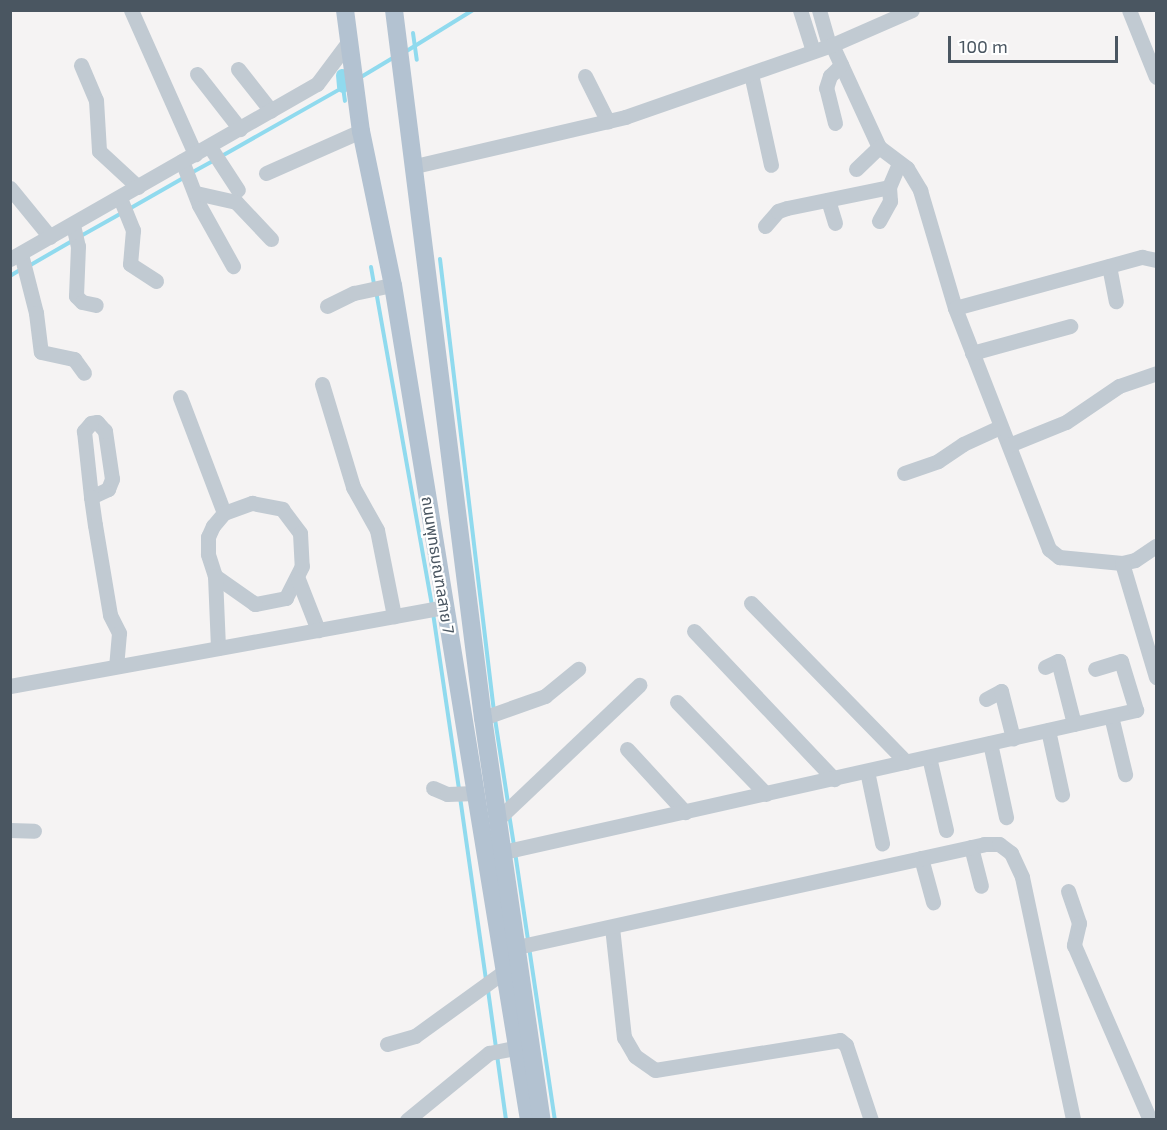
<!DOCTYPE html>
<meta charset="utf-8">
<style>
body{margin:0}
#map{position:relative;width:1167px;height:1130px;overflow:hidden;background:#f5f3f3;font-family:"Exo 2","Noto Sans Thai",sans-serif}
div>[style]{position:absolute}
.stream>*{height:4px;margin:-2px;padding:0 2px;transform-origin:2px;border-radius:2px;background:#90daee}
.canal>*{height:12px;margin:-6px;padding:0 6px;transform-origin:6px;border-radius:6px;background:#90daee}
.minor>*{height:15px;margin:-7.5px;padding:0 7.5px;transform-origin:7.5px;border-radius:7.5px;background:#c1cad2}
.major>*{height:18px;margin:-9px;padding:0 9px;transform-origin:9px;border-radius:9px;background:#b3c2d1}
span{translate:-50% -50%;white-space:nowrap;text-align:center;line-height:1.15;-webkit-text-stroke:4.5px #fff;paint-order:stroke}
.street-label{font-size:16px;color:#4a5661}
.frame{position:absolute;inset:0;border:12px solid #4a5661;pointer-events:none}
.scale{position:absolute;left:948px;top:36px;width:170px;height:27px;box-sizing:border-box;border:3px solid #4a5661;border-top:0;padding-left:8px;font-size:18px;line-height:21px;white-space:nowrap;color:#4a5661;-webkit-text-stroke:4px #fff;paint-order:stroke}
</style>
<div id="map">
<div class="stream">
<div style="left:413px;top:33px;width:27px;rotate:82deg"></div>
<div style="left:405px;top:52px;width:80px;rotate:-31.7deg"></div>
<div style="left:361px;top:77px;width:37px;rotate:-31deg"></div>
<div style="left:343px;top:87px;width:14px;rotate:82deg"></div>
<div style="left:220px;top:157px;width:148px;rotate:-29.5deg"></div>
<div style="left:191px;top:173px;width:25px;rotate:-29deg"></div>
<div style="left:129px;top:209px;width:64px;rotate:-29.7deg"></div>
<div style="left:79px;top:237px;width:49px;rotate:-29.2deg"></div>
<div style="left:440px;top:259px;width:455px;rotate:83.2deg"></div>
<div style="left:27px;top:267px;width:52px;rotate:-30deg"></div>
<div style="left:371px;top:267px;width:17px;rotate:80deg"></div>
<div style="left:10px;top:276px;width:12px;rotate:-31deg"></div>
<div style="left:376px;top:291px;width:319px;rotate:79.9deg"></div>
<div style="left:433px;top:613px;width:178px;rotate:81.6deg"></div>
<div style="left:495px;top:719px;width:85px;rotate:81.2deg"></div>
<div style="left:460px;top:797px;width:184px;rotate:81.9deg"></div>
<div style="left:509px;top:814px;width:31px;rotate:81deg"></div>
<div style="left:515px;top:852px;width:89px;rotate:81.6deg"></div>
<div style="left:529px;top:947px;width:175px;rotate:81.5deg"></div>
<div style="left:488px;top:990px;width:59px;rotate:82.1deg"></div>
<div style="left:497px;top:1055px;width:66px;rotate:82.1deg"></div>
</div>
<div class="canal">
<div style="left:342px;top:75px;width:12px;rotate:85deg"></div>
</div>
<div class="minor">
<div style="left:131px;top:10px;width:158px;rotate:66deg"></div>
<div style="left:800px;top:10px;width:43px;rotate:72.4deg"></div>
<div style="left:819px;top:10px;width:37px;rotate:74deg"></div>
<div style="left:1129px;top:10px;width:72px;rotate:68.1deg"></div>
<div style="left:832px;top:45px;width:112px;rotate:65.3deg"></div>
<div style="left:879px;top:147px;width:35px;rotate:37deg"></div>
<div style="left:907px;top:168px;width:26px;rotate:59deg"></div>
<div style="left:920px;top:190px;width:123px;rotate:73.5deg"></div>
<div style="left:955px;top:308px;width:259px;rotate:68.7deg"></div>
<div style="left:1049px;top:549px;width:13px;rotate:39deg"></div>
<div style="left:1059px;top:557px;width:63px;rotate:5.4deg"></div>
<div style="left:1122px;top:563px;width:13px;rotate:-13deg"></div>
<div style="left:1135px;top:560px;width:25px;rotate:-34deg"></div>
<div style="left:81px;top:65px;width:38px;rotate:67deg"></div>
<div style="left:96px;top:100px;width:51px;rotate:86.6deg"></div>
<div style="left:99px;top:151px;width:53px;rotate:42.7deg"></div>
<div style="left:238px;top:69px;width:53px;rotate:51.8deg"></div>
<div style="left:197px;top:74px;width:70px;rotate:52deg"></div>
<div style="left:751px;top:74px;width:93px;rotate:77.6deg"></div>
<div style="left:585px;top:76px;width:51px;rotate:63.4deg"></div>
<div style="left:835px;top:123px;width:36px;rotate:-104deg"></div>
<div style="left:826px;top:88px;width:13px;rotate:-72deg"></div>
<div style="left:830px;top:76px;width:16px;rotate:-45deg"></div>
<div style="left:210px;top:147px;width:51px;rotate:56.9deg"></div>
<div style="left:182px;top:161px;width:47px;rotate:68.9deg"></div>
<div style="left:199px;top:205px;width:70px;rotate:60.9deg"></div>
<div style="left:415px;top:166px;width:216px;rotate:-13.1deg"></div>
<div style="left:625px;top:117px;width:219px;rotate:-19.2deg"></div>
<div style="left:832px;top:45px;width:87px;rotate:-23.6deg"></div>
<div style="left:856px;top:169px;width:32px;rotate:-44deg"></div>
<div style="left:266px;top:173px;width:104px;rotate:-23.9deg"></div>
<div style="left:10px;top:188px;width:63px;rotate:50.8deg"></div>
<div style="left:196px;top:193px;width:41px;rotate:12.7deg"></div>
<div style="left:236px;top:202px;width:51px;rotate:46.6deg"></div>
<div style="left:120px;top:198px;width:35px;rotate:68deg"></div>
<div style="left:133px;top:230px;width:34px;rotate:95deg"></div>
<div style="left:130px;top:264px;width:31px;rotate:33deg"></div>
<div style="left:828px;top:200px;width:24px;rotate:73deg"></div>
<div style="left:879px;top:221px;width:23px;rotate:-61deg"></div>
<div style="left:890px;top:201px;width:14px;rotate:-94deg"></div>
<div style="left:73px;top:225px;width:22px;rotate:77deg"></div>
<div style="left:78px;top:246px;width:50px;rotate:92.3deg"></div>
<div style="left:76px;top:296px;width:8px;rotate:45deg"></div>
<div style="left:82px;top:302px;width:14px;rotate:12deg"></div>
<div style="left:765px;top:226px;width:20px;rotate:-49deg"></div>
<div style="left:778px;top:211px;width:9px;rotate:-18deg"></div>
<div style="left:787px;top:208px;width:104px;rotate:-11.6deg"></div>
<div style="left:889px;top:187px;width:26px;rotate:-67deg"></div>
<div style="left:21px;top:254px;width:61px;rotate:75.7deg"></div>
<div style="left:36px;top:313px;width:39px;rotate:83deg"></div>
<div style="left:41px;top:352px;width:34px;rotate:12deg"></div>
<div style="left:74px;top:359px;width:17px;rotate:54deg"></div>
<div style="left:10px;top:259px;width:353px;rotate:-29.7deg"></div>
<div style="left:317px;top:84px;width:54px;rotate:-53.3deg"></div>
<div style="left:1109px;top:266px;width:36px;rotate:79deg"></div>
<div style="left:327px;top:306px;width:30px;rotate:-26deg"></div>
<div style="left:354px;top:293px;width:40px;rotate:-12deg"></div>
<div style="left:955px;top:308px;width:194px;rotate:-15.3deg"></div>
<div style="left:1142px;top:257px;width:14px;rotate:12deg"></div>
<div style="left:972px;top:353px;width:102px;rotate:-15.4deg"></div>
<div style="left:322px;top:384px;width:108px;rotate:73.2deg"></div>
<div style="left:353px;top:487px;width:49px;rotate:60.8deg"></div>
<div style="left:377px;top:530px;width:88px;rotate:78.8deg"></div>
<div style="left:180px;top:397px;width:124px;rotate:69.2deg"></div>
<div style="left:1009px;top:445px;width:61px;rotate:-22deg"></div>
<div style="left:1066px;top:422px;width:64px;rotate:-34.2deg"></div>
<div style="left:1119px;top:386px;width:39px;rotate:-19deg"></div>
<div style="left:904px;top:473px;width:36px;rotate:-19deg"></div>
<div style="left:938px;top:461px;width:30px;rotate:-34deg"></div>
<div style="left:963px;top:444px;width:41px;rotate:-24.7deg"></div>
<div style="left:91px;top:497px;width:19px;rotate:-25deg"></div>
<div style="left:108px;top:489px;width:11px;rotate:-68deg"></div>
<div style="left:112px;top:479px;width:49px;rotate:-98.3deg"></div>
<div style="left:105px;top:431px;width:12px;rotate:-132deg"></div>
<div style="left:97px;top:422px;width:6px;rotate:171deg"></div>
<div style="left:91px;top:423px;width:11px;rotate:131deg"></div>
<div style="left:84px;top:431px;width:66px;rotate:83.9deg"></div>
<div style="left:91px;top:497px;width:28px;rotate:82deg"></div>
<div style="left:95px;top:525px;width:91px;rotate:80.5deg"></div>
<div style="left:110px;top:615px;width:20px;rotate:63deg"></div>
<div style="left:119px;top:633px;width:33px;rotate:95deg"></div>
<div style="left:252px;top:503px;width:31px;rotate:11deg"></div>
<div style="left:282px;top:509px;width:30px;rotate:53deg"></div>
<div style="left:300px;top:533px;width:33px;rotate:87deg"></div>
<div style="left:302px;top:566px;width:36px;rotate:117deg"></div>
<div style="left:286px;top:598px;width:32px;rotate:169deg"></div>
<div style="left:255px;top:604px;width:49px;rotate:-145deg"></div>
<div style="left:215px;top:576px;width:23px;rotate:-108deg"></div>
<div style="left:208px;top:554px;width:17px;rotate:-90deg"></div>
<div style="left:208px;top:537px;width:12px;rotate:-66deg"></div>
<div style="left:213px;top:526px;width:17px;rotate:-50deg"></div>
<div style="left:224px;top:513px;width:30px;rotate:-20deg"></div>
<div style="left:1122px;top:563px;width:119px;rotate:73.4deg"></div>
<div style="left:215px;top:576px;width:72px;rotate:87.6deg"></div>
<div style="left:298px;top:579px;width:55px;rotate:68.6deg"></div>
<div style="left:751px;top:603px;width:222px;rotate:45.7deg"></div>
<div style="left:694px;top:631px;width:204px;rotate:46.6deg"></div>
<div style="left:1045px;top:667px;width:14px;rotate:-25deg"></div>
<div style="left:1058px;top:661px;width:65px;rotate:75.7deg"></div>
<div style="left:10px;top:686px;width:441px;rotate:-10.3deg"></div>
<div style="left:986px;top:699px;width:17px;rotate:-28deg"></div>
<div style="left:1001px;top:691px;width:49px;rotate:75.7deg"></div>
<div style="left:677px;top:702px;width:128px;rotate:45.9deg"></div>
<div style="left:1111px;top:716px;width:60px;rotate:76.4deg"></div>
<div style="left:483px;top:718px;width:66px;rotate:-19.5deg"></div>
<div style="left:545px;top:696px;width:43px;rotate:-39.3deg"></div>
<div style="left:1048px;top:730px;width:66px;rotate:77.7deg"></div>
<div style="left:990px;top:743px;width:76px;rotate:77.8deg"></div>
<div style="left:627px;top:749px;width:86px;rotate:47.4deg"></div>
<div style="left:929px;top:757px;width:75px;rotate:76.9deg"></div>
<div style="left:867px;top:771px;width:74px;rotate:78.2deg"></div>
<div style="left:433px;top:788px;width:15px;rotate:23deg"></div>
<div style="left:447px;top:794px;width:29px;rotate:-2deg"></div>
<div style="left:498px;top:819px;width:195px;rotate:-43.5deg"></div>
<div style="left:10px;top:830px;width:24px;rotate:2deg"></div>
<div style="left:971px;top:847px;width:40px;rotate:75.6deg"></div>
<div style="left:503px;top:852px;width:649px;rotate:-12.64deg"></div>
<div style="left:1136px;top:710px;width:51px;rotate:-107deg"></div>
<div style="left:1121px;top:661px;width:27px;rotate:163deg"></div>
<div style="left:921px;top:858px;width:46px;rotate:74.7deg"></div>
<div style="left:1068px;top:891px;width:34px;rotate:71deg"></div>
<div style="left:1079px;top:923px;width:23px;rotate:103deg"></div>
<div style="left:1074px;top:945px;width:191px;rotate:66.5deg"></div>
<div style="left:612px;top:927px;width:111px;rotate:83.8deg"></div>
<div style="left:624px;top:1037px;width:22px;rotate:60deg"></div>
<div style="left:635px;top:1056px;width:24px;rotate:35deg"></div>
<div style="left:655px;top:1070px;width:187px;rotate:-9.2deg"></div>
<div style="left:840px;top:1040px;width:8px;rotate:40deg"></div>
<div style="left:846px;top:1045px;width:79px;rotate:71.6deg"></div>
<div style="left:517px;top:947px;width:478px;rotate:-12.4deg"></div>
<div style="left:984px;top:844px;width:15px"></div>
<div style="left:999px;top:844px;width:15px;rotate:37deg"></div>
<div style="left:1011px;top:853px;width:26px;rotate:65deg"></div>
<div style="left:1022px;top:877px;width:248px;rotate:78.1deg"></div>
<div style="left:387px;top:1044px;width:29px;rotate:-16deg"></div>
<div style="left:415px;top:1036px;width:107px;rotate:-35.9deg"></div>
<div style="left:407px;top:1120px;width:106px;rotate:-39.3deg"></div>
<div style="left:489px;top:1053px;width:31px;rotate:-11deg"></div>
</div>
<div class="major">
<div style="left:345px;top:10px;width:122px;rotate:82.5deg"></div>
<div style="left:361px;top:131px;width:157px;rotate:78.3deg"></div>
<div style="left:393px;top:285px;width:846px;rotate:80.75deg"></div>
<div style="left:394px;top:10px;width:714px;rotate:82.84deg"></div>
<div style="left:483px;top:718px;width:406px;rotate:81.7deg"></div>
</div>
<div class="street-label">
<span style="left:438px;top:565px;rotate:81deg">ถนนพุทธมณฑลสาย 7</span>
</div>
<div class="frame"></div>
<div class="scale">100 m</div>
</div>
